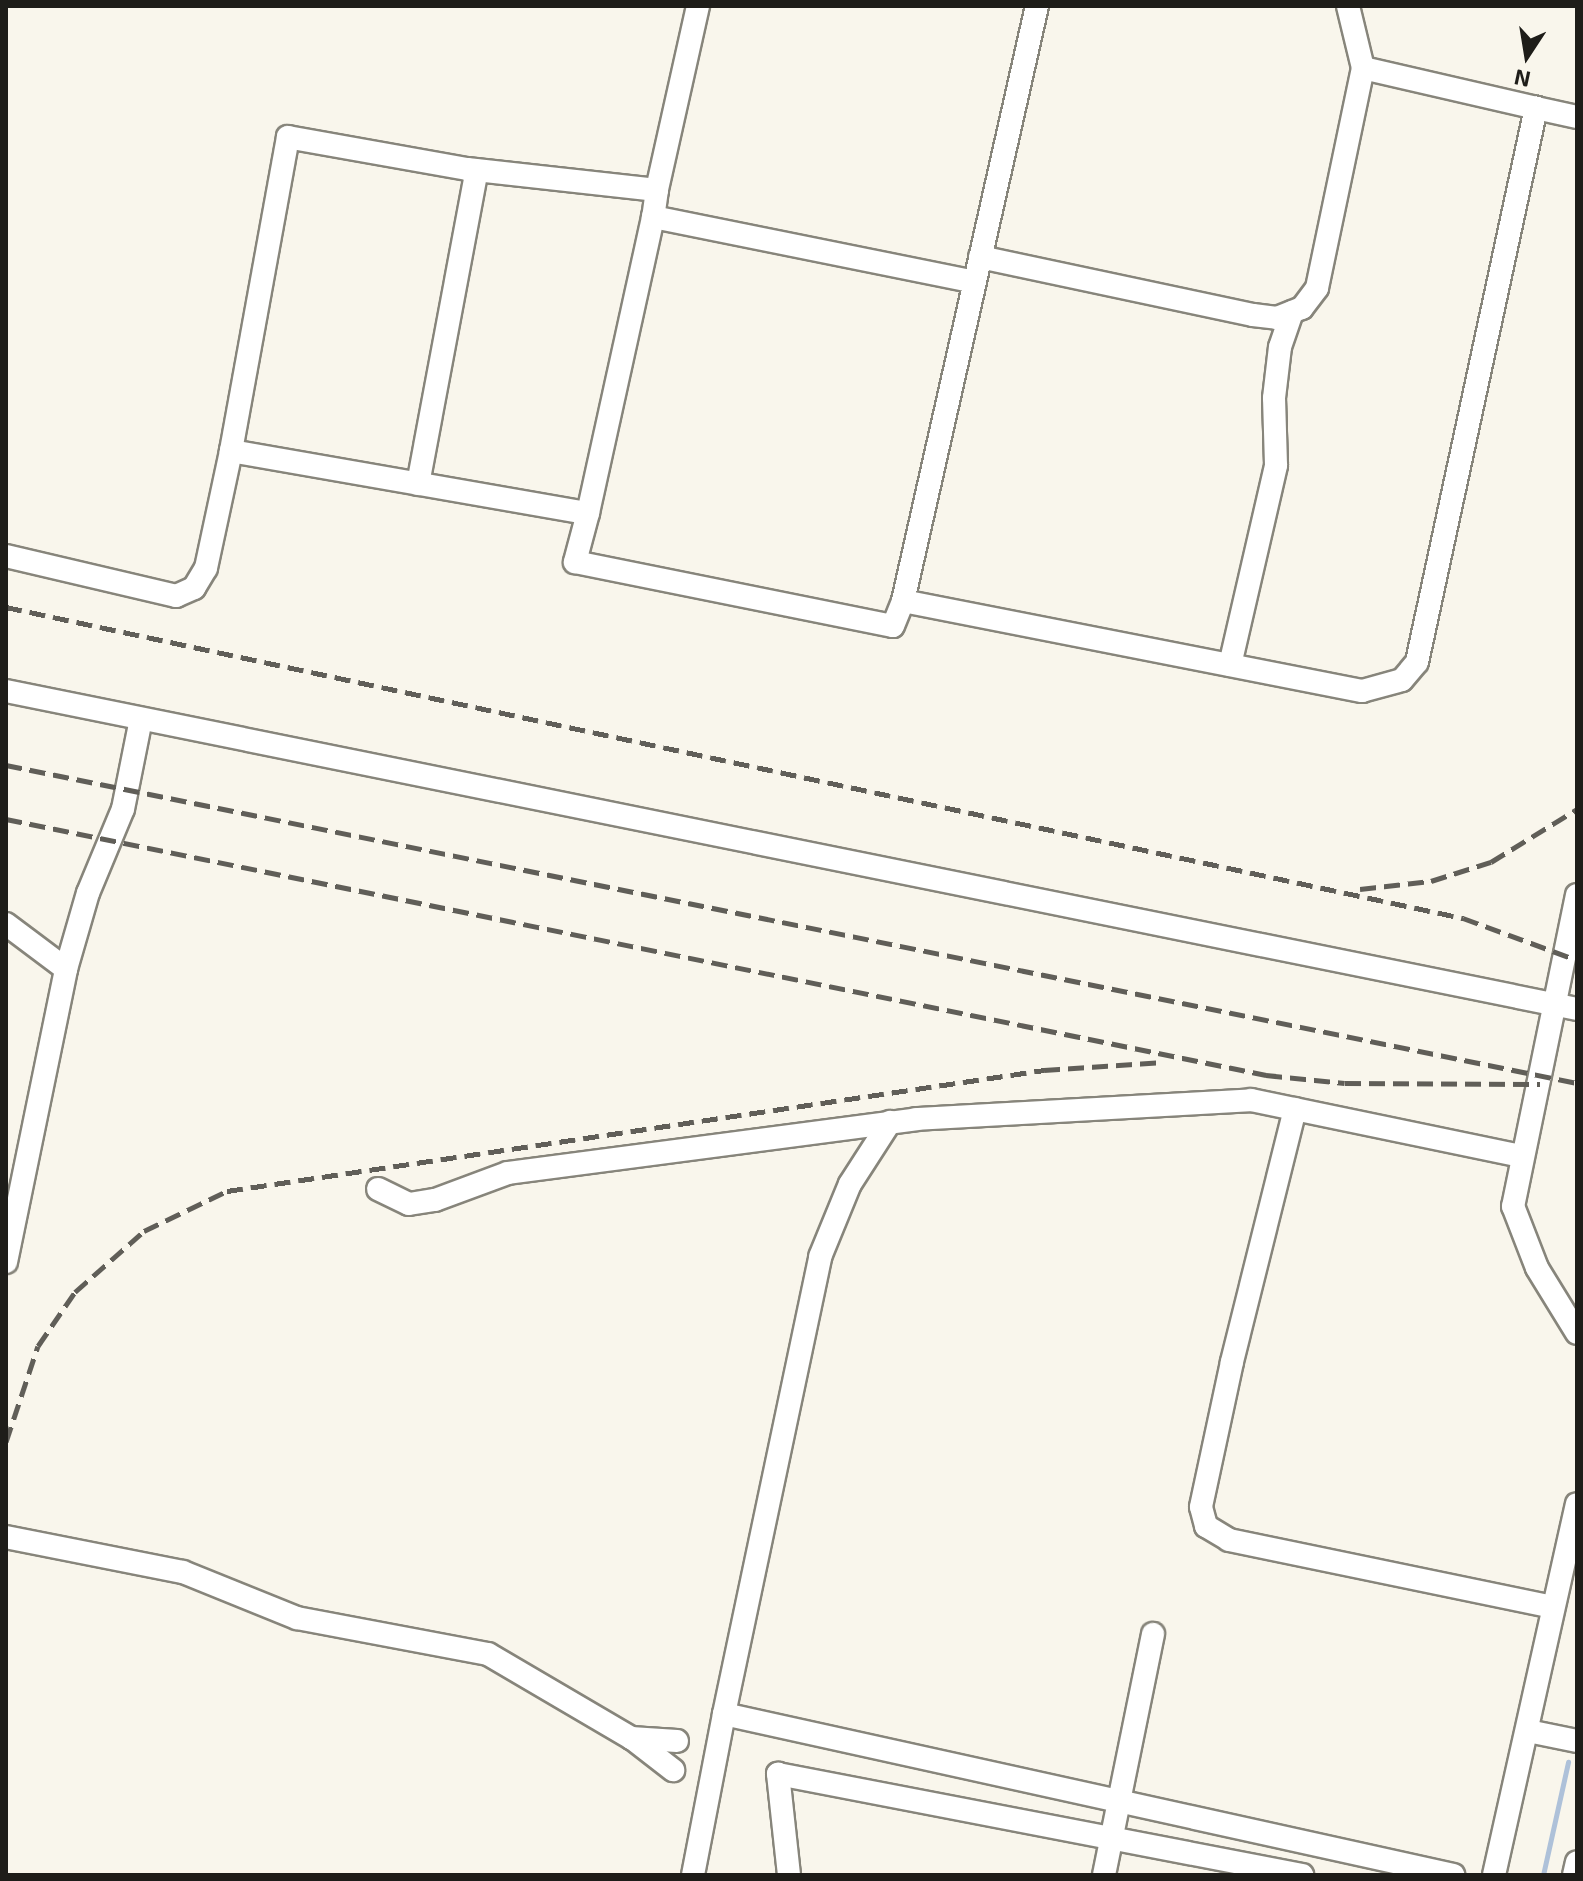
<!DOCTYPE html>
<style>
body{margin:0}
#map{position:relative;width:1583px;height:1881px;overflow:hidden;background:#f9f6ec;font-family:"Exo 2",sans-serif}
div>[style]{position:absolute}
.stream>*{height:5px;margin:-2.5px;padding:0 2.5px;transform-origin:2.5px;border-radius:2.5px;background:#aec1d9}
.roads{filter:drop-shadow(2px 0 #87857b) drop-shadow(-2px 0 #87857b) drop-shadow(0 2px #87857b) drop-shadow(0 -2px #87857b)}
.minor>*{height:22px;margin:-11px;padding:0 11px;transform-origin:11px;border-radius:11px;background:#fff}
.rail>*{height:5px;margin-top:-2.5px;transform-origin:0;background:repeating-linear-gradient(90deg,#605e58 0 16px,transparent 0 24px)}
span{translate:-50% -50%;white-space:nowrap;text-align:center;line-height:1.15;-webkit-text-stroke:7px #f9f6ec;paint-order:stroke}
.frame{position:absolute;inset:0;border:8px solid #1e1d19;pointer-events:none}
.north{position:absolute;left:1487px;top:16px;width:80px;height:80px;-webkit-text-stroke:6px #f9f6ec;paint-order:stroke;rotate:192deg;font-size:22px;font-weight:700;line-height:32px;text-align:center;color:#1e1d19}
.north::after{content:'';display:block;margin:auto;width:28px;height:36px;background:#1e1d19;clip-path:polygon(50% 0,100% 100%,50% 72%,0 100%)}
</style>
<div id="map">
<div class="stream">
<div style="left:1543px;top:1875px;width:116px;rotate:-77.5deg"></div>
</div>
<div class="roads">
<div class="minor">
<div style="left:698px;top:6px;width:189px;rotate:102.6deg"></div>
<div style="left:657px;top:190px;width:191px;rotate:-173.7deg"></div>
<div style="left:467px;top:169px;width:182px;rotate:-169.9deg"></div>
<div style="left:288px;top:137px;width:319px;rotate:100.3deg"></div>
<div style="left:231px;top:451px;width:362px;rotate:9.9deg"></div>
<div style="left:588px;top:513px;width:51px;rotate:104.9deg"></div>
<div style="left:575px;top:562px;width:324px;rotate:11.4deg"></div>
<div style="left:893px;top:626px;width:27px;rotate:-68deg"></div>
<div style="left:903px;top:601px;width:468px;rotate:11.1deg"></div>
<div style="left:1362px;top:691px;width:41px;rotate:-15.4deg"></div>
<div style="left:1402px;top:680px;width:23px;rotate:-50deg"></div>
<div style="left:1417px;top:662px;width:567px;rotate:-77.88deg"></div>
<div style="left:1536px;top:108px;width:42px;rotate:12.4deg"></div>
<div style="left:1363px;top:68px;width:178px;rotate:13deg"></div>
<div style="left:657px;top:190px;width:27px;rotate:98deg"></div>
<div style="left:653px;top:217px;width:328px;rotate:11.4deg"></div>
<div style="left:980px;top:257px;width:279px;rotate:12deg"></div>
<div style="left:1253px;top:315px;width:24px;rotate:7deg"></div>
<div style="left:1277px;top:318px;width:27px;rotate:-22deg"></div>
<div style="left:1302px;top:308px;width:25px;rotate:-53deg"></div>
<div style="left:1317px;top:288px;width:225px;rotate:-78.2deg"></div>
<div style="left:1363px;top:68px;width:64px;rotate:-103.6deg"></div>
<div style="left:418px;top:484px;width:319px;rotate:-79.4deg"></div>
<div style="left:588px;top:513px;width:303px;rotate:-77.6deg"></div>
<div style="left:6px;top:556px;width:175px;rotate:13.2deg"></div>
<div style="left:176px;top:596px;width:20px;rotate:-24deg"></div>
<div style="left:194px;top:588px;width:23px;rotate:-59deg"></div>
<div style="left:206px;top:568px;width:120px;rotate:-77.9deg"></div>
<div style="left:903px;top:601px;width:610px;rotate:-77.31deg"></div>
<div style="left:1230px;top:665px;width:205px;rotate:-77deg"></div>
<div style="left:1276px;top:465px;width:67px;rotate:-91.7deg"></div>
<div style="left:1274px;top:398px;width:51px;rotate:-83.3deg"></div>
<div style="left:1280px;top:347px;width:37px;rotate:-71deg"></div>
<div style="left:6px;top:691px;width:1603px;rotate:11.44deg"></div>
<div style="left:1577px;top:895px;width:318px;rotate:101.6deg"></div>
<div style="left:1513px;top:1206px;width:66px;rotate:68.8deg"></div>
<div style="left:1537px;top:1268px;width:76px;rotate:58.4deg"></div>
<div style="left:6px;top:924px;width:75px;rotate:36.9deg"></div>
<div style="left:1295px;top:1109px;width:261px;rotate:104deg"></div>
<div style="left:1232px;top:1362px;width:148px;rotate:102.1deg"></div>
<div style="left:1201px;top:1507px;width:20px;rotate:75deg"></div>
<div style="left:1206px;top:1526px;width:27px;rotate:31deg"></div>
<div style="left:1229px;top:1540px;width:331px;rotate:11.7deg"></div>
<div style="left:378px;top:1189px;width:34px;rotate:26deg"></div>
<div style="left:409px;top:1204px;width:26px;rotate:-9deg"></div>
<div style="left:435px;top:1200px;width:78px;rotate:-20.3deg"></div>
<div style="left:508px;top:1173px;width:412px;rotate:-7.5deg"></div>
<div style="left:916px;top:1119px;width:336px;rotate:-3.2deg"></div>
<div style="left:1251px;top:1100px;width:277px;rotate:11.7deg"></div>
<div style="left:6px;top:1262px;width:299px;rotate:-78.4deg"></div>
<div style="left:66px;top:969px;width:79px;rotate:-73.9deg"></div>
<div style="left:88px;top:893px;width:91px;rotate:-67.4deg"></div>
<div style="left:123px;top:809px;width:92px;rotate:-78.7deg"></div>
<div style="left:6px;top:1537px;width:180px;rotate:11.2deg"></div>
<div style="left:183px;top:1572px;width:123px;rotate:22deg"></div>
<div style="left:297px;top:1618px;width:194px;rotate:10.7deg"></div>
<div style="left:488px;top:1654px;width:166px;rotate:30.4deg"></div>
<div style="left:631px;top:1738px;width:46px;rotate:3.7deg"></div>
<div style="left:724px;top:1714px;width:467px;rotate:-78.1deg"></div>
<div style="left:820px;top:1257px;width:79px;rotate:-67.7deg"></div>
<div style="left:850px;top:1184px;width:74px;rotate:-57.2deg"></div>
<div style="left:1528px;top:1731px;width:50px;rotate:11.5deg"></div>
<div style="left:633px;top:1739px;width:51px;rotate:37.8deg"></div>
<div style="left:693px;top:1875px;width:164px;rotate:-79.1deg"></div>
<div style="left:724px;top:1714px;width:747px;rotate:12.45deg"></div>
<div style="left:789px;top:1875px;width:102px;rotate:-96.2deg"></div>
<div style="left:778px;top:1774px;width:534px;rotate:10.91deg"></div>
<div style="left:1104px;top:1875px;width:246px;rotate:-78.5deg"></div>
<div style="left:1494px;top:1875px;width:380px;rotate:-77.4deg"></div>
<div style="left:1574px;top:1875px;width:13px;rotate:-77deg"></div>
</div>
</div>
<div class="rail">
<div style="left:6px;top:607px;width:1490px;rotate:12.05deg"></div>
<div style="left:1463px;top:918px;width:121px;rotate:20.2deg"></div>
<div style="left:6px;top:765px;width:1603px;rotate:11.44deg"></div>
<div style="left:6px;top:819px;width:1286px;rotate:11.48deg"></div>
<div style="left:1266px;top:1075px;width:79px;rotate:5.8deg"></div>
<div style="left:1345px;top:1083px;width:195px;rotate:0.3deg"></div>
<div style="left:1360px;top:889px;width:71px;rotate:-6.4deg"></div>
<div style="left:1431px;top:881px;width:63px;rotate:-17.6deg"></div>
<div style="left:1491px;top:862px;width:101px;rotate:-31.6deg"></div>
<div style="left:6px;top:1442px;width:101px;rotate:-71.6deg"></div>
<div style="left:38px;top:1346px;width:65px;rotate:-55.6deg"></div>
<div style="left:75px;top:1292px;width:92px;rotate:-41.5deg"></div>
<div style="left:144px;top:1231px;width:92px;rotate:-25.7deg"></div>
<div style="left:227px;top:1191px;width:826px;rotate:-8.42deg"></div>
<div style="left:1044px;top:1070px;width:120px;rotate:-3.8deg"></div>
</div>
<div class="frame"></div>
<div class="north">N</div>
</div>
